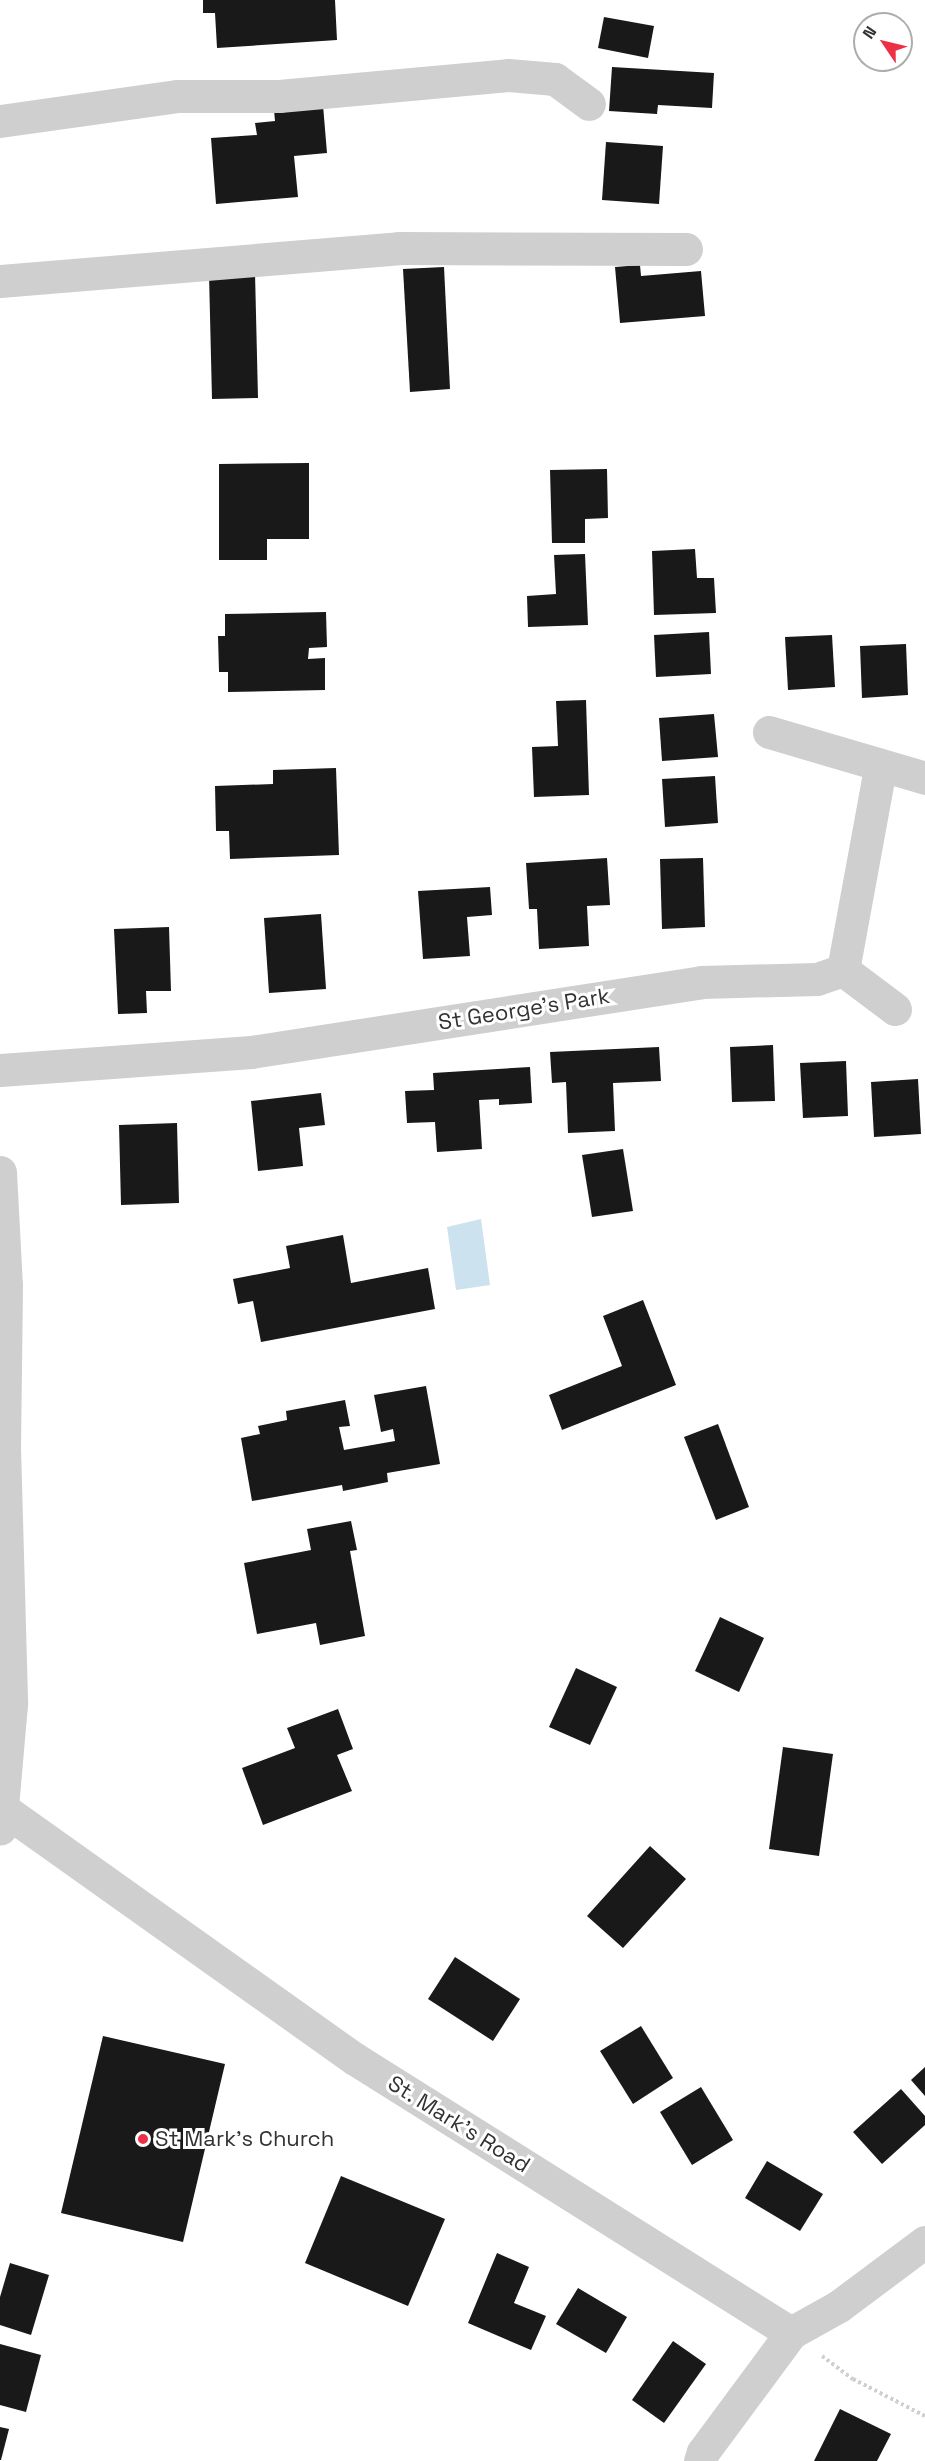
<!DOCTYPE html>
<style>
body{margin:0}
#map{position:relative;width:925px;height:2461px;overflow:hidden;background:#fff;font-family:"Space Grotesk",sans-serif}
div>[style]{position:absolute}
.water>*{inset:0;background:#cce2ee}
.building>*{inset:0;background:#191919}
.path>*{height:4px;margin-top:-2px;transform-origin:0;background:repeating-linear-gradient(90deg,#cfcfcf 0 3px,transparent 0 6px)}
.minor>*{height:33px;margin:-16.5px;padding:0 16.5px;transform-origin:16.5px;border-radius:16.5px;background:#cfcfcf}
.dots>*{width:16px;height:16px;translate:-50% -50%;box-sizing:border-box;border:3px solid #fff;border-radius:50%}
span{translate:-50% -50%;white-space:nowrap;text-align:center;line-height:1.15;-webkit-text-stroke:6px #fff;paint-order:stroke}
.street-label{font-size:22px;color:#323232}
.poi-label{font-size:22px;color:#323232}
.left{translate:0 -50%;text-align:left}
.north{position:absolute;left:853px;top:12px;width:60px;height:60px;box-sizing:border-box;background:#fff;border:2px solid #adadad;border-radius:50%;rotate:305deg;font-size:16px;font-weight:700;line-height:24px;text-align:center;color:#323232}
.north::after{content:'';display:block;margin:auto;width:21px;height:27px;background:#ec3046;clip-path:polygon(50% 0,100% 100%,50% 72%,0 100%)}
</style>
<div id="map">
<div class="water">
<div style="clip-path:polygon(481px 1219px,490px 1285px,456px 1290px,447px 1227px)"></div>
</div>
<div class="building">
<div style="clip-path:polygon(203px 0,335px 0,337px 40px,217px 48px,215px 13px,203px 13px)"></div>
<div style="clip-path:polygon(604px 17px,654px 26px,648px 58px,598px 48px)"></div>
<div style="clip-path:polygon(612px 67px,714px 73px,712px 108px,658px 105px,657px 114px,609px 111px)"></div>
<div style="clip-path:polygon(323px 105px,327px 153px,294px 156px,298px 197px,216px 204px,211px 138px,257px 135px,255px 123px,275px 121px,274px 110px)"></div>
<div style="clip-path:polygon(606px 142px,663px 146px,659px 204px,602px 200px)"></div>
<div style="clip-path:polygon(640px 265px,641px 276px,701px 271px,705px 316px,620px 323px,615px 267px)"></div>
<div style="clip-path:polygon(444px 267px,450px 389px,410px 392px,403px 269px)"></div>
<div style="clip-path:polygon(255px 273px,258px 398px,212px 399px,209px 274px)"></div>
<div style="clip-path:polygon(309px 463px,309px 539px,267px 539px,267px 560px,219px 560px,219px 464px)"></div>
<div style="clip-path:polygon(607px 469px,608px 518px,585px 519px,585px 543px,552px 543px,550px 470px)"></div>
<div style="clip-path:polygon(695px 549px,697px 578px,714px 578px,716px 613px,654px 615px,652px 551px)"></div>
<div style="clip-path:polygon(585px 554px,588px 625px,528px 627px,527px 596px,556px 594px,554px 555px)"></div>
<div style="clip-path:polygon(326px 612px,327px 647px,309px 648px,308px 659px,325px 658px,325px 690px,228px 692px,228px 672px,219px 672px,218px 636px,225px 636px,225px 614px)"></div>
<div style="clip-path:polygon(709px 632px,711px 674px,656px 677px,654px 635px)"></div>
<div style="clip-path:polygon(832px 635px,835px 687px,788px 690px,785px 637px)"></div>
<div style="clip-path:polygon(906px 644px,908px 695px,862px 698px,860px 646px)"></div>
<div style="clip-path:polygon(586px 700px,589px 795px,534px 797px,532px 747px,558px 746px,556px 701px)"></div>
<div style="clip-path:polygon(714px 714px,718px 757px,662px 761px,659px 718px)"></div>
<div style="clip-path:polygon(336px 768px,339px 855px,230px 859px,229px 831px,216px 831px,215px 786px,273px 784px,273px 770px)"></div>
<div style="clip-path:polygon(715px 776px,718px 823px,665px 827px,662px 779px)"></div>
<div style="clip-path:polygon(607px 858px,610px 905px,587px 906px,589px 946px,539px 949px,537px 909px,529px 909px,526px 863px)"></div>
<div style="clip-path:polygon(703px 858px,705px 927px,662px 929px,660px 859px)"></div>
<div style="clip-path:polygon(490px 887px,492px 915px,467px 917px,470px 956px,423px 959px,418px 891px)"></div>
<div style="clip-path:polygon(321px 914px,326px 989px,269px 993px,264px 918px)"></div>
<div style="clip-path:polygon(169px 927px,171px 991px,146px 991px,147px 1013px,118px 1014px,114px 929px)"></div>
<div style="clip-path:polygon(773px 1045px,775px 1101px,732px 1102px,730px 1047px)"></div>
<div style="clip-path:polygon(659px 1047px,661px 1081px,613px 1083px,615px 1131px,568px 1133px,566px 1082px,552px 1083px,550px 1052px)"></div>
<div style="clip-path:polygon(846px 1061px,848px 1116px,803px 1118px,800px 1063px)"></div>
<div style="clip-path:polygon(530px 1067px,532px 1103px,499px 1105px,499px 1099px,479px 1100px,482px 1149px,437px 1152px,435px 1122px,407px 1123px,405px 1091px,434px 1090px,433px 1073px)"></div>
<div style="clip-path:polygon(918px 1079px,921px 1134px,874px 1137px,871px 1082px)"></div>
<div style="clip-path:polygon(321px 1093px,325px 1125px,299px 1128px,303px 1166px,258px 1171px,251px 1101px)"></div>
<div style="clip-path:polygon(177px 1123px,179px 1203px,121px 1205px,119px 1125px)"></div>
<div style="clip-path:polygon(623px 1149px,633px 1211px,592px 1217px,582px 1155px)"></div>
<div style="clip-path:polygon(343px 1235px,351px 1283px,428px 1268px,435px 1309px,261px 1342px,253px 1301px,238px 1304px,233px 1279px,290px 1268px,286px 1246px)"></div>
<div style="clip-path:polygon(643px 1300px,676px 1385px,562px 1430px,549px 1395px,622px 1366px,603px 1316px)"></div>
<div style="clip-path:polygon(426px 1386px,440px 1464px,387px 1473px,388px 1482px,343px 1491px,342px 1485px,252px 1501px,241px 1438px,260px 1434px,258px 1426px,287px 1420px,286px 1411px,345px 1400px,350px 1426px,339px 1427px,344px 1450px,395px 1441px,393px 1429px,381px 1432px,374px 1395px)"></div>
<div style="clip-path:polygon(718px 1424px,749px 1507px,716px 1520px,684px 1437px)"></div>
<div style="clip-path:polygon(351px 1521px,357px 1550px,350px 1551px,365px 1636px,320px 1645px,316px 1623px,257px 1634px,244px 1563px,311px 1550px,307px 1529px)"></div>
<div style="clip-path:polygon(720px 1617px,764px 1638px,739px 1692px,695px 1671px)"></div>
<div style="clip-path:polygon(576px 1668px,617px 1687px,590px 1745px,549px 1727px)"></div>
<div style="clip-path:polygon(338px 1709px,353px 1749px,337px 1755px,352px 1791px,263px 1825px,242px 1768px,295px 1748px,287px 1728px)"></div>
<div style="clip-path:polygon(783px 1747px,833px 1754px,819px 1856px,769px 1849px)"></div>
<div style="clip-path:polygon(650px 1846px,686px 1879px,623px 1948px,587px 1916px)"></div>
<div style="clip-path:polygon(455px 1957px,520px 1999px,493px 2041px,428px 1999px)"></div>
<div style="clip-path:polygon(641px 2026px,673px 2078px,633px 2104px,600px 2051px)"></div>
<div style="clip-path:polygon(103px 2036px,225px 2064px,183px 2242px,61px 2213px)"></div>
<div style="clip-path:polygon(925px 2067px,925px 2096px,911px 2080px)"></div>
<div style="clip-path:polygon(701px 2087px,733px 2140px,692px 2165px,660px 2112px)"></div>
<div style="clip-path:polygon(901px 2089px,925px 2116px,925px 2125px,882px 2164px,853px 2132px)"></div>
<div style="clip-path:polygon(767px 2161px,823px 2194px,800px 2231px,745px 2198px)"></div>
<div style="clip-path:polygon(341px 2176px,445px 2219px,408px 2306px,305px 2263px)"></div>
<div style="clip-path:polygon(497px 2253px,529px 2267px,514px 2303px,546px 2316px,531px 2350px,468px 2323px)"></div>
<div style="clip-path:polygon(10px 2263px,49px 2275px,31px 2335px,0 2325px,0 2297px)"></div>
<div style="clip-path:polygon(578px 2288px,627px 2317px,606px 2353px,556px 2324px)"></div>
<div style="clip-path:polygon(673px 2341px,706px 2364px,664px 2423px,632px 2400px)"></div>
<div style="clip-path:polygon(0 2344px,41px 2355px,26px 2412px,0 2405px)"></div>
<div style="clip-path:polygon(840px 2409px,891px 2434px,877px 2461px,814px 2461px)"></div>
<div style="clip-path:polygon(0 2427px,9px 2429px,1px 2460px,0 2460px)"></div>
</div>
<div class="path">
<div style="left:822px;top:2356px;width:39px;rotate:37deg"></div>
<div style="left:853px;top:2379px;width:81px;rotate:27.2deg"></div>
</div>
<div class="minor">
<div style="left:0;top:121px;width:180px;rotate:-8deg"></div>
<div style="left:178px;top:96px;width:101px"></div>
<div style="left:279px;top:96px;width:230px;rotate:-5.2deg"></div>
<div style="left:508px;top:75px;width:47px;rotate:4.9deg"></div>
<div style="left:555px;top:79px;width:42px;rotate:36.3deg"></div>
<div style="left:0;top:281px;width:400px;rotate:-4.7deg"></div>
<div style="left:399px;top:248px;width:287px;rotate:0.2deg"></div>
<div style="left:769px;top:732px;width:163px;rotate:16.4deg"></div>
<div style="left:843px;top:970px;width:65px;rotate:36.9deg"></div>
<div style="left:0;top:1070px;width:252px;rotate:-4.1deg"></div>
<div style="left:251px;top:1052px;width:455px;rotate:-8.8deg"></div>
<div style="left:701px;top:982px;width:116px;rotate:-1.5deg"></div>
<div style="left:817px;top:979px;width:28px;rotate:-19deg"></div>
<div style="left:843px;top:970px;width:205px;rotate:-79.6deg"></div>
<div style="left:0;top:1172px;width:113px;rotate:87deg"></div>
<div style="left:6px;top:1285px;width:162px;rotate:90.7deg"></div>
<div style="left:4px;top:1447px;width:257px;rotate:88.4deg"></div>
<div style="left:11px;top:1704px;width:125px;rotate:95deg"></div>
<div style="left:3px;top:1809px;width:432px;rotate:35.4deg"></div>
<div style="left:355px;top:2059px;width:515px;rotate:32.15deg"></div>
<div style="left:700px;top:2461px;width:9px;rotate:-72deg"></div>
<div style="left:703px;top:2452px;width:148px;rotate:-53.5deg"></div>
<div style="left:791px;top:2333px;width:55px;rotate:-29.4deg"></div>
<div style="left:839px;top:2306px;width:107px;rotate:-36.7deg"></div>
</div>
<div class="dots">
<div style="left:143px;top:2139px;background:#ec3046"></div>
</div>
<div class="street-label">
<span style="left:524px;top:1009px;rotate:-9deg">St George's Park</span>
<span style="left:459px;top:2124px;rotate:32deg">St. Mark's Road</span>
</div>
<div class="poi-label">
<span class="left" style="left:155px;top:2139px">St Mark's Church</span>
</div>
<div class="north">N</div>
</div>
